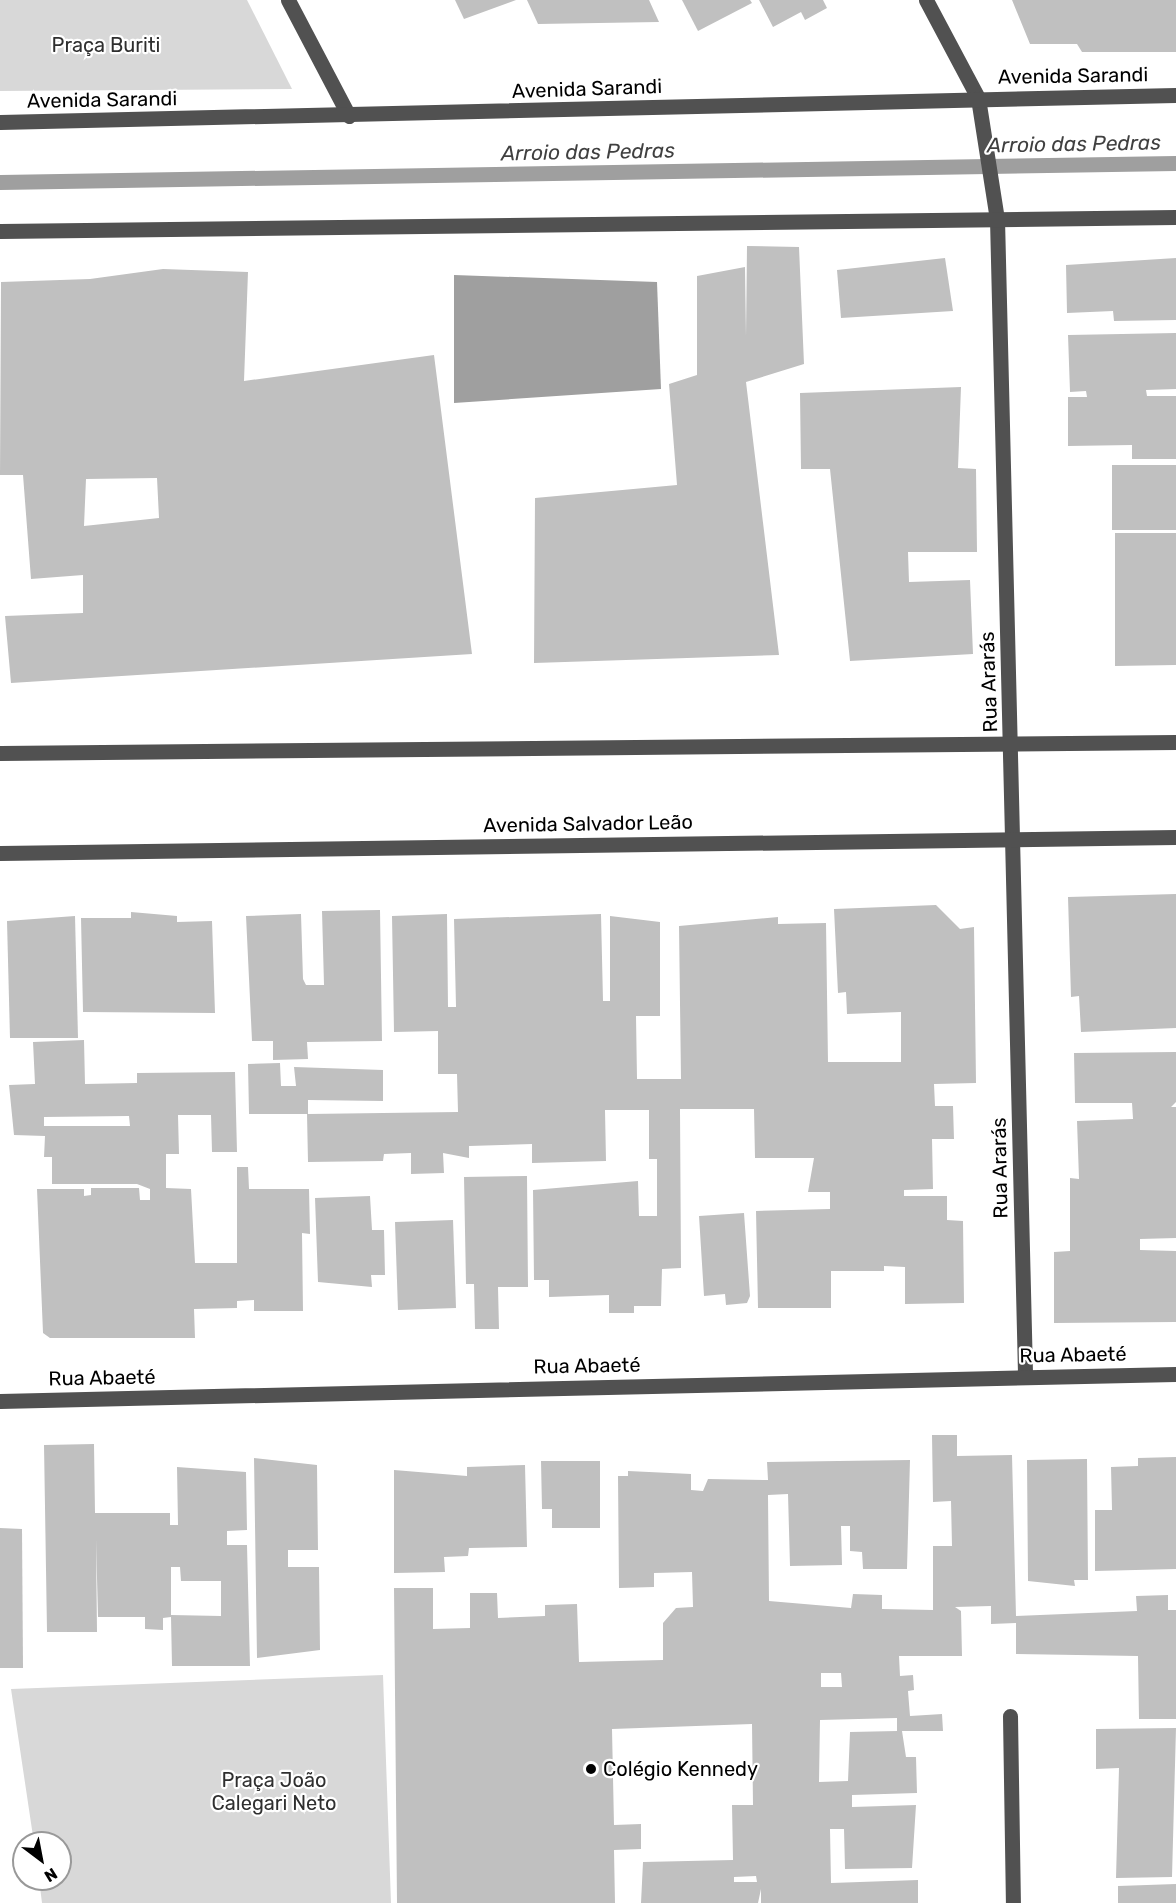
<!DOCTYPE html>
<meta charset="utf-8">
<style>
body{margin:0}
#map{position:relative;width:1176px;height:1903px;overflow:hidden;background:#fff;font-family:Rubik,sans-serif}
div>[style]{position:absolute}
.green>*{inset:0;background:#d8d8d8}
.water>*{inset:0;background:#9f9f9f}
.stream>*{height:15px;margin:-7.5px;padding:0 7.5px;transform-origin:7.5px;border-radius:7.5px;background:#9f9f9f}
.building>*{inset:0;background:#c0c0c0}
.minor>*{height:15px;margin:-7.5px;padding:0 7.5px;transform-origin:7.5px;border-radius:7.5px;background:#515151}
.dots>*{width:16px;height:16px;translate:-50% -50%;box-sizing:border-box;border:3px solid #fff;border-radius:50%}
span{translate:-50% -50%;white-space:nowrap;text-align:center;line-height:1.15;-webkit-text-stroke:4.5px #fff;paint-order:stroke}
.park-label{font-size:20px;color:#2f2f2f}
.street-label{font-size:20px;color:#000}
.poi-label{font-size:20px;color:#000}
.left{translate:0 -50%;text-align:left}
.water-label{font-size:21px;color:#404040;font-style:italic}
.north{position:absolute;left:12px;top:1831px;width:60px;height:60px;box-sizing:border-box;background:#fff;border:2px solid #999;border-radius:50%;rotate:148deg;font-size:16px;font-weight:700;line-height:24px;text-align:center;color:#000}
.north::after{content:'';display:block;margin:auto;width:21px;height:27px;background:#000;clip-path:polygon(50% 0,100% 100%,50% 72%,0 100%)}
</style>
<div id="map">
<div class="green">
<div style="clip-path:polygon(0 0,247px 0,292px 89px,0 91px)"></div>
<div style="clip-path:polygon(383px 1675px,391px 1903px,42px 1903px,39px 1879px,60px 1879px,60px 1843px,34px 1843px,11px 1689px)"></div>
</div>
<div class="water">
<div style="clip-path:polygon(454px 275px,657px 282px,661px 389px,454px 403px)"></div>
</div>
<div class="stream">
<div style="left:0;top:182px;width:1176px;rotate:-0.93deg"></div>
</div>
<div class="building">
<div style="clip-path:polygon(455px 0,516px 0,464px 19px)"></div>
<div style="clip-path:polygon(527px 0,649px 0,659px 22px,538px 24px)"></div>
<div style="clip-path:polygon(682px 0,750px 0,752px 3px,698px 31px)"></div>
<div style="clip-path:polygon(759px 0,823px 0,827px 8px,805px 20px,801px 12px,773px 27px)"></div>
<div style="clip-path:polygon(1012px 0,1176px 0,1176px 52px,1082px 52px,1077px 44px,1030px 44px)"></div>
<div style="clip-path:polygon(747px 246px,799px 247px,804px 364px,746px 382px,779px 655px,534px 663px,535px 498px,677px 485px,669px 384px,697px 375px,697px 276px,745px 267px,746px 337px)"></div>
<div style="clip-path:polygon(945px 258px,953px 311px,841px 318px,837px 270px)"></div>
<div style="clip-path:polygon(1176px 258px,1176px 320px,1114px 321px,1113px 311px,1067px 313px,1066px 265px)"></div>
<div style="clip-path:polygon(evenodd,163px 269px,248px 272px,244px 381px,434px 355px,472px 654px,11px 683px,5px 616px,83px 613px,83px 575px,31px 579px,23px 475px,0 475px,1px 282px,90px 279px,163px 269px,157px 478px,159px 518px,84px 526px,86px 479px,157px 478px)"></div>
<div style="clip-path:polygon(1176px 333px,1176px 389px,1146px 390px,1147px 396px,1176px 396px,1176px 459px,1132px 459px,1132px 445px,1068px 446px,1068px 397px,1087px 397px,1086px 391px,1070px 392px,1068px 335px)"></div>
<div style="clip-path:polygon(961px 387px,958px 468px,976px 469px,977px 552px,908px 552px,909px 582px,970px 580px,973px 654px,850px 661px,830px 469px,801px 469px,800px 393px)"></div>
<div style="clip-path:polygon(1112px 465px,1176px 465px,1176px 530px,1112px 530px)"></div>
<div style="clip-path:polygon(1115px 533px,1176px 533px,1176px 665px,1115px 666px)"></div>
<div style="clip-path:polygon(1176px 894px,1176px 1028px,1081px 1032px,1079px 996px,1071px 997px,1068px 897px)"></div>
<div style="clip-path:polygon(936px 905px,960px 929px,974px 927px,976px 1083px,934px 1084px,935px 1106px,953px 1106px,954px 1139px,932px 1139px,933px 1189px,904px 1190px,904px 1196px,947px 1196px,947px 1220px,963px 1221px,964px 1303px,905px 1304px,905px 1267px,884px 1266px,884px 1271px,831px 1271px,831px 1308px,758px 1308px,756px 1211px,830px 1209px,830px 1192px,808px 1192px,814px 1158px,755px 1158px,754px 1109px,680px 1109px,681px 1268px,662px 1269px,661px 1306px,634px 1306px,634px 1313px,609px 1313px,609px 1295px,549px 1297px,549px 1280px,534px 1280px,533px 1190px,638px 1181px,639px 1216px,657px 1216px,657px 1159px,649px 1159px,649px 1110px,605px 1110px,606px 1161px,532px 1163px,532px 1144px,469px 1146px,469px 1158px,443px 1153px,444px 1173px,411px 1174px,411px 1153px,384px 1154px,383px 1161px,308px 1162px,307px 1114px,249px 1114px,248px 1064px,280px 1063px,281px 1086px,296px 1086px,294px 1067px,383px 1070px,383px 1101px,308px 1100px,308px 1114px,458px 1112px,457px 1074px,438px 1074px,438px 1031px,394px 1032px,392px 916px,447px 914px,448px 1007px,456px 1007px,454px 919px,601px 914px,603px 1001px,610px 1001px,610px 916px,660px 922px,660px 1016px,636px 1016px,637px 1079px,681px 1079px,679px 926px,778px 917px,778px 924px,826px 923px,828px 1062px,901px 1062px,901px 1012px,847px 1014px,846px 992px,838px 993px,834px 909px)"></div>
<div style="clip-path:polygon(380px 910px,382px 1041px,307px 1042px,308px 1059px,273px 1060px,273px 1041px,252px 1041px,246px 916px,301px 914px,303px 979px,306px 985px,324px 985px,322px 911px)"></div>
<div style="clip-path:polygon(131px 912px,177px 916px,177px 922px,212px 921px,215px 1013px,83px 1012px,81px 918px,131px 918px)"></div>
<div style="clip-path:polygon(75px 916px,78px 1038px,10px 1038px,7px 921px)"></div>
<div style="clip-path:polygon(evenodd,84px 1040px,85px 1084px,137px 1083px,137px 1073px,235px 1072px,237px 1152px,212px 1152px,211px 1115px,178px 1115px,179px 1154px,166px 1154px,166px 1188px,191px 1189px,195px 1263px,237px 1263px,237px 1167px,248px 1167px,249px 1189px,309px 1189px,310px 1234px,302px 1233px,303px 1311px,254px 1311px,254px 1300px,237px 1301px,237px 1308px,194px 1309px,195px 1338px,50px 1338px,43px 1333px,37px 1189px,84px 1189px,84px 1196px,91px 1195px,91px 1188px,139px 1188px,140px 1200px,150px 1200px,150px 1189px,137px 1184px,52px 1184px,52px 1157px,44px 1157px,45px 1136px,14px 1135px,9px 1085px,35px 1084px,33px 1042px,84px 1040px,129px 1116px,130px 1126px,44px 1126px,44px 1117px,129px 1116px)"></div>
<div style="clip-path:polygon(1176px 1052px,1176px 1102px,1171px 1107px,1176px 1107px,1176px 1238px,1140px 1239px,1140px 1250px,1176px 1251px,1176px 1322px,1054px 1323px,1054px 1252px,1070px 1251px,1070px 1178px,1079px 1179px,1077px 1121px,1133px 1119px,1132px 1103px,1075px 1103px,1074px 1053px)"></div>
<div style="clip-path:polygon(527px 1176px,528px 1287px,498px 1287px,499px 1329px,475px 1329px,474px 1284px,466px 1284px,464px 1177px)"></div>
<div style="clip-path:polygon(370px 1196px,372px 1230px,384px 1230px,385px 1275px,371px 1275px,372px 1287px,318px 1282px,315px 1198px)"></div>
<div style="clip-path:polygon(744px 1213px,750px 1296px,747px 1303px,726px 1305px,725px 1294px,704px 1296px,699px 1216px)"></div>
<div style="clip-path:polygon(453px 1220px,456px 1308px,398px 1310px,395px 1222px)"></div>
<div style="clip-path:polygon(evenodd,932px 1435px,957px 1435px,957px 1456px,1012px 1455px,1016px 1616px,1137px 1611px,1136px 1596px,1168px 1595px,1168px 1610px,1176px 1610px,1176px 1719px,1139px 1719px,1138px 1656px,1016px 1654px,1016px 1623px,991px 1624px,991px 1606px,955px 1607px,961px 1611px,962px 1656px,899px 1656px,900px 1676px,913px 1675px,914px 1690px,908px 1691px,910px 1716px,942px 1714px,943px 1731px,902px 1731px,906px 1757px,916px 1757px,917px 1793px,852px 1795px,852px 1807px,916px 1805px,912px 1868px,845px 1869px,844px 1829px,830px 1829px,831px 1883px,918px 1880px,918px 1903px,761px 1903px,761px 1889px,758px 1903px,641px 1903px,643px 1862px,733px 1860px,732px 1805px,753px 1805px,752px 1724px,612px 1729px,614px 1825px,641px 1824px,641px 1849px,614px 1850px,615px 1903px,397px 1903px,394px 1588px,433px 1588px,433px 1629px,470px 1628px,470px 1593px,497px 1593px,498px 1618px,545px 1616px,545px 1605px,577px 1604px,579px 1662px,663px 1660px,663px 1623px,676px 1608px,693px 1607px,692px 1572px,654px 1573px,654px 1587px,619px 1588px,618px 1476px,628px 1476px,628px 1471px,691px 1474px,691px 1490px,703px 1491px,708px 1479px,768px 1480px,767px 1462px,910px 1460px,907px 1569px,863px 1569px,862px 1552px,850px 1551px,850px 1526px,841px 1526px,842px 1565px,790px 1566px,788px 1494px,768px 1495px,769px 1601px,851px 1608px,853px 1594px,882px 1595px,882px 1609px,933px 1610px,933px 1546px,952px 1546px,951px 1501px,933px 1502px,932px 1435px,821px 1673px,841px 1673px,842px 1687px,821px 1687px,821px 1673px,932px 1435px,897px 1718px,897px 1731px,850px 1732px,848px 1781px,819px 1782px,820px 1720px,897px 1718px,932px 1435px,756px 1876px,757px 1882px,734px 1882px,734px 1877px,756px 1876px)"></div>
<div style="clip-path:polygon(evenodd,94px 1444px,95px 1513px,170px 1513px,170px 1525px,178px 1525px,177px 1467px,246px 1472px,247px 1530px,227px 1531px,227px 1545px,247px 1545px,250px 1666px,172px 1666px,171px 1617px,163px 1618px,163px 1630px,145px 1629px,145px 1617px,98px 1617px,96px 1539px,97px 1632px,47px 1632px,44px 1445px,94px 1444px,171px 1567px,180px 1567px,181px 1581px,221px 1581px,221px 1616px,171px 1615px,171px 1567px)"></div>
<div style="clip-path:polygon(1176px 1457px,1176px 1569px,1095px 1571px,1095px 1510px,1112px 1510px,1111px 1467px,1138px 1466px,1138px 1458px)"></div>
<div style="clip-path:polygon(254px 1458px,317px 1465px,318px 1550px,288px 1550px,288px 1567px,319px 1567px,320px 1650px,257px 1658px)"></div>
<div style="clip-path:polygon(1087px 1459px,1088px 1580px,1074px 1580px,1075px 1586px,1028px 1581px,1027px 1460px)"></div>
<div style="clip-path:polygon(541px 1461px,600px 1461px,600px 1528px,552px 1528px,552px 1509px,542px 1509px)"></div>
<div style="clip-path:polygon(525px 1465px,527px 1547px,469px 1548px,468px 1556px,444px 1557px,445px 1572px,394px 1573px,394px 1470px,467px 1476px,467px 1467px)"></div>
<div style="clip-path:polygon(0 1528px,22px 1529px,23px 1668px,0 1668px)"></div>
<div style="clip-path:polygon(1176px 1728px,1172px 1877px,1116px 1878px,1119px 1768px,1096px 1769px,1096px 1729px)"></div>
<div style="clip-path:polygon(1176px 1884px,1176px 1903px,1118px 1903px,1118px 1886px)"></div>
</div>
<div class="minor">
<div style="left:288px;top:0;width:131px;rotate:62.3deg"></div>
<div style="left:926px;top:0;width:111px;rotate:62deg"></div>
<div style="left:978px;top:98px;width:122px;rotate:81.1deg"></div>
<div style="left:997px;top:219px;width:1158px;rotate:88.61deg"></div>
<div style="left:0;top:122px;width:1176px;rotate:-1.32deg"></div>
<div style="left:0;top:231px;width:1176px;rotate:-0.68deg"></div>
<div style="left:0;top:753px;width:1176px;rotate:-0.54deg"></div>
<div style="left:0;top:853px;width:1176px;rotate:-0.78deg"></div>
<div style="left:0;top:1401px;width:1176px;rotate:-1.32deg"></div>
<div style="left:1010px;top:1716px;width:187px;rotate:89.1deg"></div>
</div>
<div class="dots">
<div style="left:591px;top:1769px;background:#000"></div>
</div>
<div class="park-label">
<span style="left:106px;top:45px">Praça Buriti</span>
<span style="left:274px;top:1792px">Praça João<br>Calegari Neto</span>
</div>
<div class="street-label">
<span style="left:1073px;top:76px;rotate:-1deg">Avenida Sarandi</span>
<span style="left:587px;top:89px;rotate:-2deg">Avenida Sarandi</span>
<span style="left:102px;top:100px;rotate:-1deg">Avenida Sarandi</span>
<span style="left:989px;top:682px;rotate:-92deg">Rua Ararás</span>
<span style="left:588px;top:824px;rotate:-1deg">Avenida Salvador Leão</span>
<span style="left:1000px;top:1168px;rotate:-91deg">Rua Ararás</span>
<span style="left:1073px;top:1355px;rotate:-1deg">Rua Abaeté</span>
<span style="left:587px;top:1366px;rotate:-1deg">Rua Abaeté</span>
<span style="left:102px;top:1378px;rotate:-1deg">Rua Abaeté</span>
</div>
<div class="poi-label">
<span class="left" style="left:603px;top:1769px">Colégio Kennedy</span>
</div>
<div class="water-label">
<span style="left:1074px;top:144px;rotate:-1deg">Arroio das Pedras</span>
<span style="left:588px;top:152px;rotate:-1deg">Arroio das Pedras</span>
</div>
<div class="north">N</div>
</div>
